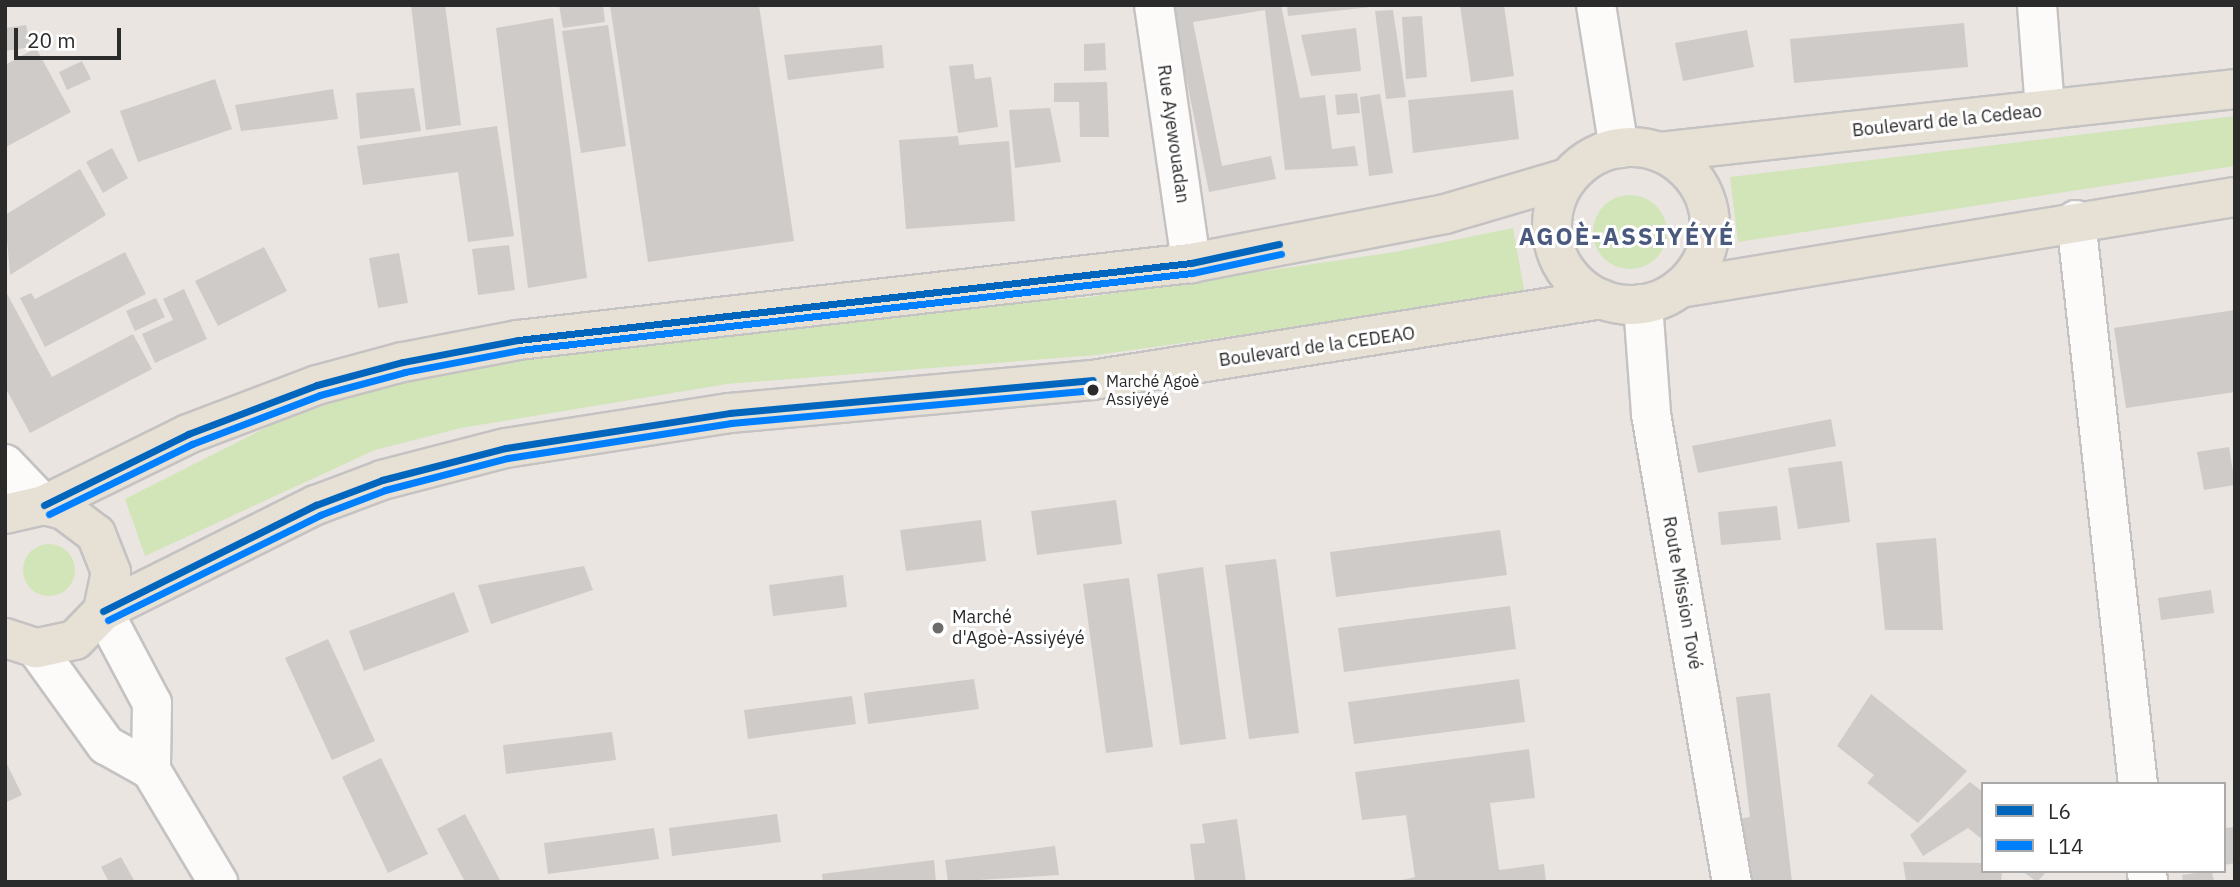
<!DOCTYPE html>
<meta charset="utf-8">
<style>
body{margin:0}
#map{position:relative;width:2240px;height:887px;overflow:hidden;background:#eae5e1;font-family:"IBM Plex Sans",sans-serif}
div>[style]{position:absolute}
.green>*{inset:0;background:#d1e5b9}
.round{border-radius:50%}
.building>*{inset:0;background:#cfcbc8}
.roads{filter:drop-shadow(2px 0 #c4c2c2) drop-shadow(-2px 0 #c4c2c2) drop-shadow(0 2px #c4c2c2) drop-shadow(0 -2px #c4c2c2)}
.street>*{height:38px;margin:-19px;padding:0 19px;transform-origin:19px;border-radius:19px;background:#fcfbfa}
.secondary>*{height:38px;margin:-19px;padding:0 19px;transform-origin:19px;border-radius:19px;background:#fcfbfa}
.primary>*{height:38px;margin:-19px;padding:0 19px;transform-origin:19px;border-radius:19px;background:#e7e0d4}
.primary>.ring{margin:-19px;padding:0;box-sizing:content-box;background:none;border:38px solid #e7e0d4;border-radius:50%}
.bus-1>*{height:7px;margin:-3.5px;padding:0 3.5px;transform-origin:3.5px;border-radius:3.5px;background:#0065bd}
.bus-2>*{height:7px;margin:-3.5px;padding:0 3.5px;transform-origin:3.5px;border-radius:3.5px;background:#007fff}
.dots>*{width:19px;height:19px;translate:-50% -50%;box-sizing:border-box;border:4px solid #fff;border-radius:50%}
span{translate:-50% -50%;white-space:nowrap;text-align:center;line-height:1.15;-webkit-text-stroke:6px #fff;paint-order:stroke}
.bus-label{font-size:16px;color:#2b2b2b}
.left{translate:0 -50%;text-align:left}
.street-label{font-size:18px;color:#2b2b2b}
.poi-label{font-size:18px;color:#2b2b2b}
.district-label{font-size:24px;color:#4a5a7e;font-weight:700;letter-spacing:2px}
.frame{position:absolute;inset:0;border:7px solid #2b2b2b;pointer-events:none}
.legend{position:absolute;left:1981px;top:782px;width:245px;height:91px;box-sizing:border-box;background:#fff;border:2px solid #aaa;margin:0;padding:9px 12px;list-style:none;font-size:21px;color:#2b2b2b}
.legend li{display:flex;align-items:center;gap:14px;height:35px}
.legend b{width:35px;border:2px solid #aaa}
.scale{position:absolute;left:14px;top:28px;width:107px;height:32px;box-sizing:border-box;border:4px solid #2b2b2b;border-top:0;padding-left:9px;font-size:21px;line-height:24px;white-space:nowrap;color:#2b2b2b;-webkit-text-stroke:5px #fff;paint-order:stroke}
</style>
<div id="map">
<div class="green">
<div style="clip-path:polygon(2235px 116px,2235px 166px,1738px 242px,1730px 177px)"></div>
<div class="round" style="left:1593px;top:195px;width:74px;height:74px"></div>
<div style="clip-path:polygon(1513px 228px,1525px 295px,1097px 355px,727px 384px,461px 428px,375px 450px,145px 556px,125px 499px,275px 423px,380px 386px,503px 360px,928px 308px,1082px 298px,1395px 252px)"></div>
<div class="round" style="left:23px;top:544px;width:52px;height:52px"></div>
</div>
<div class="building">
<div style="clip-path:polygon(411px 5px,445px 5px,461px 125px,426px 130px)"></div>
<div style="clip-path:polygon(559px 5px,603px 5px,605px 22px,563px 28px)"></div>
<div style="clip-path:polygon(610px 5px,759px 5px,794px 241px,648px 262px)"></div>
<div style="clip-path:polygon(1281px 5px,1300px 98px,1325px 95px,1332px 149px,1355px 146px,1358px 166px,1285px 170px,1265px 10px,1193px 22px,1222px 166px,1271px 156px,1276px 179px,1209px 192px,1172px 7px)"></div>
<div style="clip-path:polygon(1287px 5px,1371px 5px,1371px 7px,1288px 16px)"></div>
<div style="clip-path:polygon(1460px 5px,1504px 5px,1514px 76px,1471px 82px)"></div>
<div style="clip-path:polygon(1393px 10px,1406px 97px,1386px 99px,1375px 11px)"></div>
<div style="clip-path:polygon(1422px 16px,1427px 77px,1406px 79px,1402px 17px)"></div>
<div style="clip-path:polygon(553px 18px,587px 278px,528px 288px,496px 28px)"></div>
<div style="clip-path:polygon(1964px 23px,1968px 67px,1794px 83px,1790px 39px)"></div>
<div style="clip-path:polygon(26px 25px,31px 47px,5px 51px,5px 28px)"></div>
<div style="clip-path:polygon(608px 25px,626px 146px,581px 153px,562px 31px)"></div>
<div style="clip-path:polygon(1356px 28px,1361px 71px,1311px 76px,1301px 35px)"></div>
<div style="clip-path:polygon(1747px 30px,1754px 67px,1683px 81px,1675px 43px)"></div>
<div style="clip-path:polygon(1105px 43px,1106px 70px,1084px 71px,1084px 44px)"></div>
<div style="clip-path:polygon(882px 45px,884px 68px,788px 80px,784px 55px)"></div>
<div style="clip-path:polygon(36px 48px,71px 112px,6px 147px,5px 65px)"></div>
<div style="clip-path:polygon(82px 61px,91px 79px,67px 90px,59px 72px)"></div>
<div style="clip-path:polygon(973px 64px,975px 79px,991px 77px,998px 127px,958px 133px,949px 66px)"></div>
<div style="clip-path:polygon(215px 79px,232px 129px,138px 162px,120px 111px)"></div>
<div style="clip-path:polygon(1107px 82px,1109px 137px,1080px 137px,1079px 102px,1054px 102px,1054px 83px)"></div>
<div style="clip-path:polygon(414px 88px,421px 131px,360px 139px,356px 93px)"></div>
<div style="clip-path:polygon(333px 89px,338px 119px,241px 131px,235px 105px)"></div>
<div style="clip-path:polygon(1513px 90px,1519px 139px,1413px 153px,1408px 100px)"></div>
<div style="clip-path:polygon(1357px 93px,1360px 113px,1337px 115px,1335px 95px)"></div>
<div style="clip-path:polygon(1380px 94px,1393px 173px,1369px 176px,1360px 97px)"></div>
<div style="clip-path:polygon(1050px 108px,1061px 162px,1015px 168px,1009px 110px)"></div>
<div style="clip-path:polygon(497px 126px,514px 236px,468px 242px,458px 172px,363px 185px,357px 146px)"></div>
<div style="clip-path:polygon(958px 136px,959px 145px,1009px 141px,1015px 221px,906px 229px,899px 140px)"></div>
<div style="clip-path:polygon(112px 148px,128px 178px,103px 193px,86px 162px)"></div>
<div style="clip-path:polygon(80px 169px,106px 215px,10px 275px,5px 215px)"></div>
<div style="clip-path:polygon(509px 245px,515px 290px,478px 295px,472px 249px)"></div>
<div style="clip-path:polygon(264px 247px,287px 291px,218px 326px,195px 281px)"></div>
<div style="clip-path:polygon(125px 252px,146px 294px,45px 347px,20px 298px,31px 293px,35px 299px)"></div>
<div style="clip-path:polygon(399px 253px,408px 303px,378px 308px,369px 258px)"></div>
<div style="clip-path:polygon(184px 289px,207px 339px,155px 363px,142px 334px,173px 320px,163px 299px)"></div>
<div style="clip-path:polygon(5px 290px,52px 377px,133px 334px,152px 369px,30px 433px,5px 387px)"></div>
<div style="clip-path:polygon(156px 298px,165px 317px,135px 331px,126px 311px)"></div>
<div style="clip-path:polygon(2235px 310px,2235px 392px,2126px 408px,2114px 328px)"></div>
<div style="clip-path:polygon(1831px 419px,1836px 446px,1698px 473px,1692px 446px)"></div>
<div style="clip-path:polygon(2229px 447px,2235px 485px,2204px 490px,2197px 452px)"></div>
<div style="clip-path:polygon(1842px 461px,1850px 522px,1798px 529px,1788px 468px)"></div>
<div style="clip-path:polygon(1116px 500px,1122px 544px,1037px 555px,1031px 511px)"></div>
<div style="clip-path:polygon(1777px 506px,1781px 540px,1721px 545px,1718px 512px)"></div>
<div style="clip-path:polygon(981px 520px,986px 561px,906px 571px,900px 530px)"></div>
<div style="clip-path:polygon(1500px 530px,1507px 575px,1336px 597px,1330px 552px)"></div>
<div style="clip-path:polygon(1936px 538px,1943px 630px,1885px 630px,1876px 543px)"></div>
<div style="clip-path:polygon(1276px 559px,1299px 733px,1249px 739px,1225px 565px)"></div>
<div style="clip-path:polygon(584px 566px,593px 590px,491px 624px,478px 585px)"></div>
<div style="clip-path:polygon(1203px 567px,1226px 739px,1180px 745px,1157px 574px)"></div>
<div style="clip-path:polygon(843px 575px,847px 607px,773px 616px,769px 585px)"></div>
<div style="clip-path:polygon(1129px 578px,1153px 747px,1106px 753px,1083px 584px)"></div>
<div style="clip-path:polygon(2211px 590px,2214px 613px,2161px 620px,2158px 598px)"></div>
<div style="clip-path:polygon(454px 592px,469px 632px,364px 671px,349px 631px)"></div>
<div style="clip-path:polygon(1510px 606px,1516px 649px,1344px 672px,1338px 628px)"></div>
<div style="clip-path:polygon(328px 639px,375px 741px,332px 760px,285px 658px)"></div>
<div style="clip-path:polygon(974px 679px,979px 709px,868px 724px,864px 693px)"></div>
<div style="clip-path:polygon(1519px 679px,1525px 722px,1354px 744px,1348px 702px)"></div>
<div style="clip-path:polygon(1770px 693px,1792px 882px,1745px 882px,1738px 819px,1750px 817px,1736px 697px)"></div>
<div style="clip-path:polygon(1871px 694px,1967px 771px,1918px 823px,1867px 783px,1874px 775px,1837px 746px)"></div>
<div style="clip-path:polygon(852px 696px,856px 724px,748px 739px,744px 710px)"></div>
<div style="clip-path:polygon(612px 732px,616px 760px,506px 774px,503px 745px)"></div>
<div style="clip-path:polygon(1529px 749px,1535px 798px,1490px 803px,1499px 870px,1544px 864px,1546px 882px,1393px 882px,1415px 877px,1406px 815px,1362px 820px,1355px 772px)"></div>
<div style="clip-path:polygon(381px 758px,428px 854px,388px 873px,342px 777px)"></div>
<div style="clip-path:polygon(7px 764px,22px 795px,5px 803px,5px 765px)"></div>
<div style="clip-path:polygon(1970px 782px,1983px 792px,1983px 840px,1968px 828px,1923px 856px,1910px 835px)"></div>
<div style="clip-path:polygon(465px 814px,501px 882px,465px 882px,437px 829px)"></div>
<div style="clip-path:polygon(777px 814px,781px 842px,672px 856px,669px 828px)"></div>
<div style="clip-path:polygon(1237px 819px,1246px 882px,1195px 882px,1190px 844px,1205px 843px,1202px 824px)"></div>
<div style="clip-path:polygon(2235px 827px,2235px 863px,2224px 865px,2224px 828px)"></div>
<div style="clip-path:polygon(654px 828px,659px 859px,548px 874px,544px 843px)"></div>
<div style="clip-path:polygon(1055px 846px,1059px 875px,948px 882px,945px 860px)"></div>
<div style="clip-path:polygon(121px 857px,135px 882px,109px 882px,101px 867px)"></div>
<div style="clip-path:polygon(934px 860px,936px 882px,823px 882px,822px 874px)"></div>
<div style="clip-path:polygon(1903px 862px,1983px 863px,1983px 871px,2002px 871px,2001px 882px,1906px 882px)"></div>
<div style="clip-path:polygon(2022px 871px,2047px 871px,2037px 882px)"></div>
<div style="clip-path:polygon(2212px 871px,2214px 882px,2183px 882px,2182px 875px)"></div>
</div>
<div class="roads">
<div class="street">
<div style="left:1154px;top:5px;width:261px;rotate:81.8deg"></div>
<div style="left:2037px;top:5px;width:105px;rotate:85.6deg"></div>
<div style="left:2076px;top:220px;width:567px;rotate:83.73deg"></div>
<div style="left:2147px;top:871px;width:11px;rotate:85deg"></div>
</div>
<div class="secondary">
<div style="left:1596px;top:5px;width:145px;rotate:80.9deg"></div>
<div style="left:1643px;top:304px;width:110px;rotate:85.8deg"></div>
<div style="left:1651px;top:414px;width:475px;rotate:80.2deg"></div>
<div style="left:5px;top:464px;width:57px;rotate:46.4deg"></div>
<div style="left:103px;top:611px;width:104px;rotate:62deg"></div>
<div style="left:152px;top:703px;width:67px;rotate:90.9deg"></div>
<div style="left:36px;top:648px;width:120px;rotate:54.2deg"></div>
<div style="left:106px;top:745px;width:51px;rotate:29.1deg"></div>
<div style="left:151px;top:770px;width:131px;rotate:59.1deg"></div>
</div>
<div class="primary">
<div class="ring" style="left:1552px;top:147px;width:120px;height:120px"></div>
<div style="left:1660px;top:152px;width:578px;rotate:-6.25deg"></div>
<div style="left:1680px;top:288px;width:562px;rotate:-9.31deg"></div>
<div style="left:44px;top:505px;width:161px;rotate:-26.2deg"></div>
<div style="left:188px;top:434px;width:138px;rotate:-20.8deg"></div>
<div style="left:317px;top:385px;width:89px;rotate:-15deg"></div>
<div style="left:403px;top:362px;width:117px;rotate:-10.8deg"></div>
<div style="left:518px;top:340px;width:677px;rotate:-6.53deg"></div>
<div style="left:1191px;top:263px;width:259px;rotate:-10.9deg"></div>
<div style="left:1445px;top:214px;width:127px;rotate:-16.4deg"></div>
<div style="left:5px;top:514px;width:40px;rotate:-13deg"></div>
<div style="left:44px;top:505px;width:21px;rotate:14deg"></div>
<div style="left:64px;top:510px;width:40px;rotate:37deg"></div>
<div style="left:96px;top:534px;width:41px;rotate:68.5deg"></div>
<div style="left:111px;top:572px;width:40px;rotate:102deg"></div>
<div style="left:103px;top:611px;width:40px;rotate:134deg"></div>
<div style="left:75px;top:640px;width:40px;rotate:168deg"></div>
<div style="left:36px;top:648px;width:33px;rotate:-162deg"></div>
<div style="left:103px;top:611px;width:238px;rotate:-26.5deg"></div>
<div style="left:316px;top:505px;width:71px;rotate:-20.7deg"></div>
<div style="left:382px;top:480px;width:128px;rotate:-14.5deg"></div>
<div style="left:506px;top:448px;width:227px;rotate:-8.9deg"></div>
<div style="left:730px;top:413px;width:364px;rotate:-5.2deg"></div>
<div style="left:1092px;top:380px;width:516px;rotate:-9.02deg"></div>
</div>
</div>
<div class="bus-1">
<div style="left:44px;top:505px;width:161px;rotate:-26.2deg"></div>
<div style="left:188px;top:434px;width:138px;rotate:-20.8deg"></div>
<div style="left:317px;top:385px;width:89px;rotate:-15deg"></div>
<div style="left:403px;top:362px;width:117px;rotate:-10.8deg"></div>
<div style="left:518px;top:340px;width:677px;rotate:-6.53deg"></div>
<div style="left:1191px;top:263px;width:90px;rotate:-12.2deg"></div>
<div style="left:103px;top:611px;width:238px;rotate:-26.5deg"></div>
<div style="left:316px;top:505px;width:71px;rotate:-20.7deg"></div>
<div style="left:382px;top:480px;width:128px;rotate:-14.5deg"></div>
<div style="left:506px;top:448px;width:227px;rotate:-8.9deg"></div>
<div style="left:730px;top:413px;width:364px;rotate:-5.2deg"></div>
</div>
<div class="bus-2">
<div style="left:49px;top:514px;width:159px;rotate:-26.1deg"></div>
<div style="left:192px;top:444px;width:137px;rotate:-20.9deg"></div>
<div style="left:320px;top:395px;width:88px;rotate:-15.1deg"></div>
<div style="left:405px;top:372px;width:117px;rotate:-10.8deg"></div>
<div style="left:520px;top:350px;width:676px;rotate:-6.54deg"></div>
<div style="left:1192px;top:273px;width:91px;rotate:-12.1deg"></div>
<div style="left:108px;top:620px;width:237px;rotate:-26.3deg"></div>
<div style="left:320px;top:515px;width:70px;rotate:-21deg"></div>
<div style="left:385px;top:490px;width:127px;rotate:-14.6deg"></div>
<div style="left:508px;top:458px;width:226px;rotate:-8.9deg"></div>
<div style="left:731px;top:423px;width:364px;rotate:-5.2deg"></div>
</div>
<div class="dots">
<div style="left:1093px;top:390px;background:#2b2b2b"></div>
<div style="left:938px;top:628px;background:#6e6c6b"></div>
</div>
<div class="bus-label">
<span class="left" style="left:1106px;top:390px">Marché Agoè<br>Assiyéyé</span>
</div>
<div class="street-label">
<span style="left:1947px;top:121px;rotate:-6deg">Boulevard de la Cedeao</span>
<span style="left:1173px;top:134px;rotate:82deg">Rue Ayewouadan</span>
<span style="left:1317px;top:347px;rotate:-8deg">Boulevard de la CEDEAO</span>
<span style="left:1682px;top:593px;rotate:80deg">Route Mission Tové</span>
</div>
<div class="poi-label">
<span class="left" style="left:952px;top:628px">Marché<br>d'Agoè-Assiyéyé</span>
</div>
<div class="district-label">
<span style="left:1627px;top:237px">AGOÈ-ASSIYÉYÉ</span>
</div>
<div class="frame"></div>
<ul class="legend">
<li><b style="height:9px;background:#0065bd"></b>L6</li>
<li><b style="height:9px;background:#007fff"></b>L14</li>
</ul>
<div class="scale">20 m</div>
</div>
